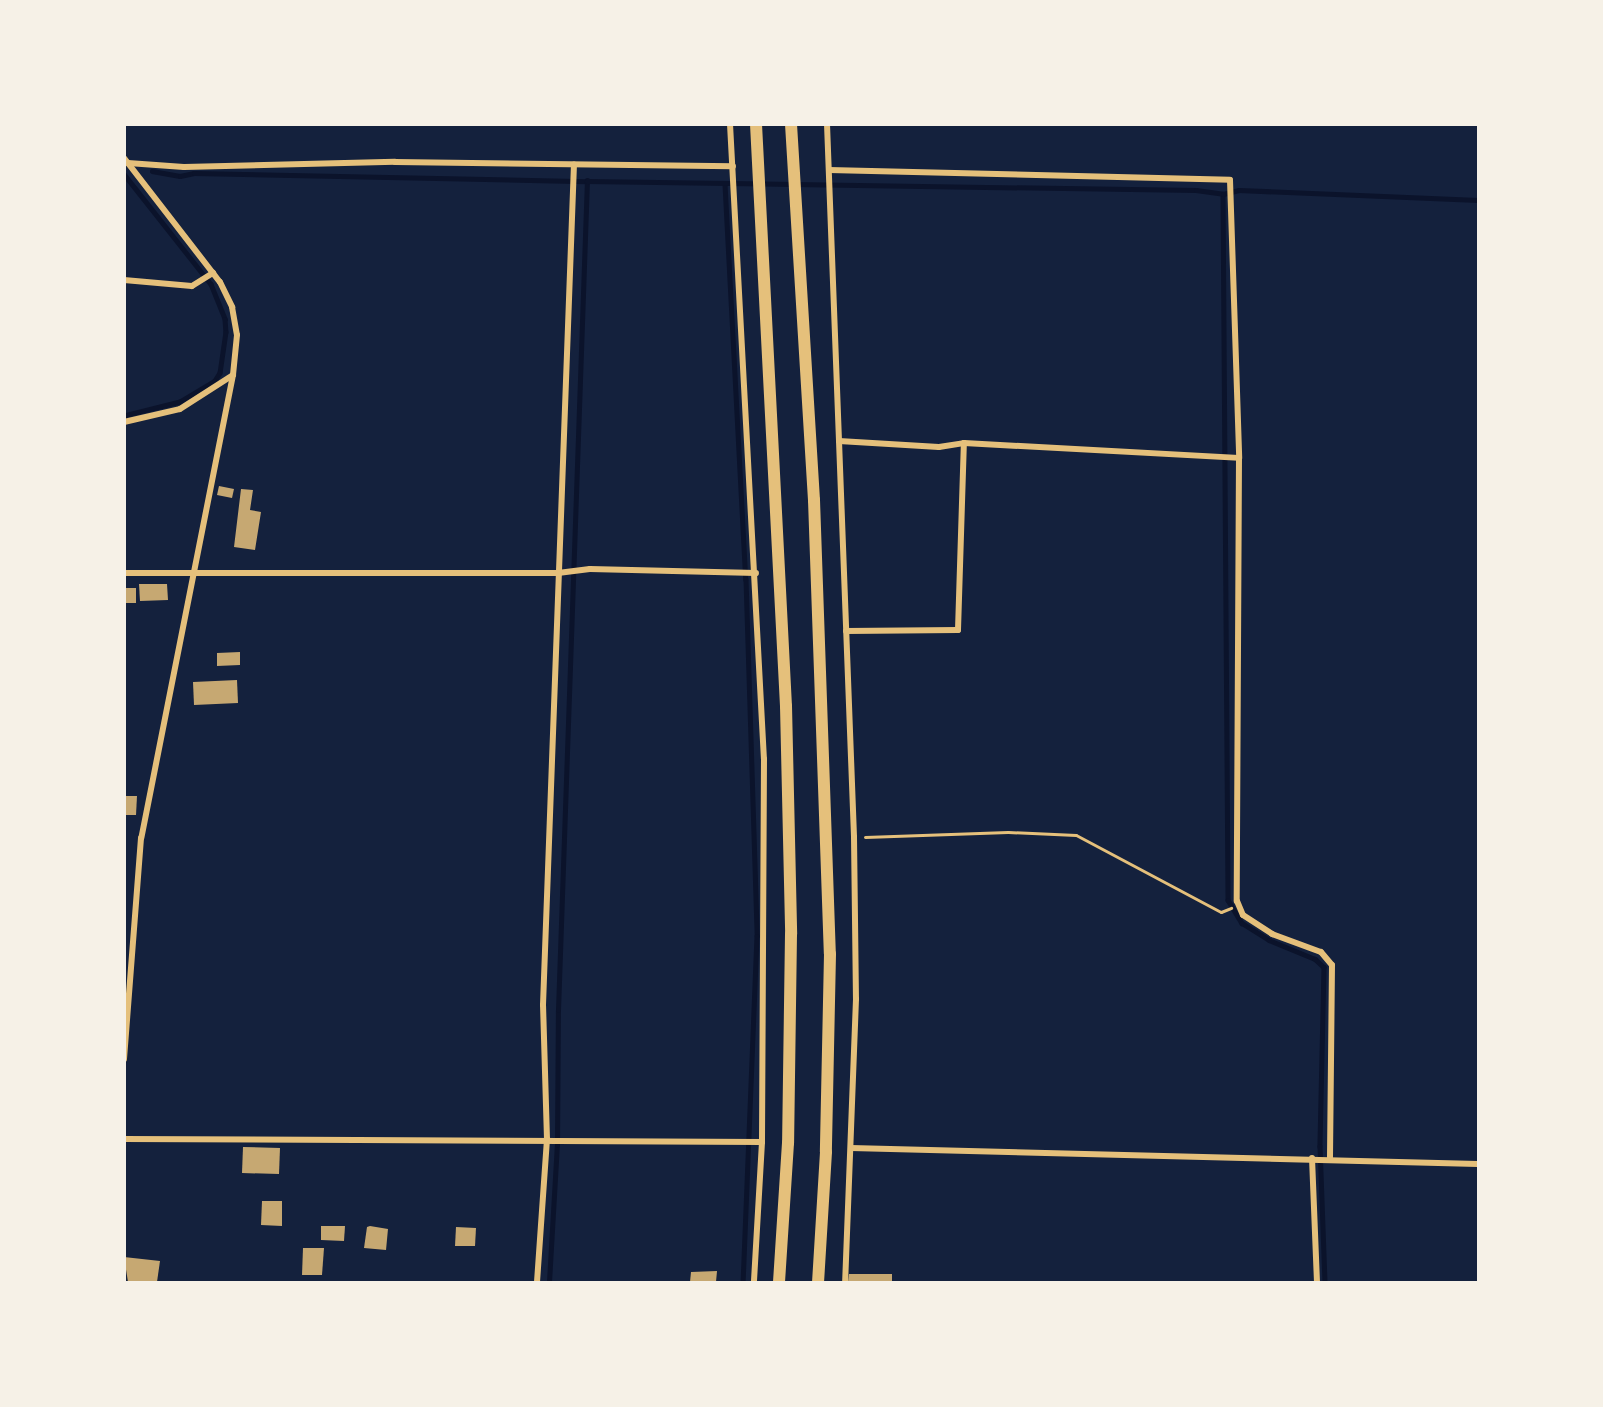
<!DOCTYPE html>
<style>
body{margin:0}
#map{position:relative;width:1603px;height:1407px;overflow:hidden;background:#14213d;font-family:Lato,sans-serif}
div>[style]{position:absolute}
.stream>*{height:4.5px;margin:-2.25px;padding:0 2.25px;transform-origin:2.25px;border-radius:2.25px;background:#0b132b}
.building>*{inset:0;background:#c6a872}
.path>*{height:3px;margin:-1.5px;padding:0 1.5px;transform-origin:1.5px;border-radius:1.5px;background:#e5c07b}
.minor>*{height:6px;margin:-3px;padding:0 3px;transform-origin:3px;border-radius:3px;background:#e5c07b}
.motorway>*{height:12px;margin:-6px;padding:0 6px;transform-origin:6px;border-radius:6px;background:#e5c07b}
span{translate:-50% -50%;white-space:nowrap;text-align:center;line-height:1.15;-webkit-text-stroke:5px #f6f1e7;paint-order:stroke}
.frame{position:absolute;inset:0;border:126px solid #f6f1e7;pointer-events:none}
</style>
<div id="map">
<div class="stream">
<div style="left:152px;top:171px;width:28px;rotate:10deg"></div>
<div style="left:180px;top:176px;width:14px;rotate:-12deg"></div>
<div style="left:194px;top:173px;width:393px;rotate:1.2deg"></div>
<div style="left:124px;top:174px;width:140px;rotate:51.7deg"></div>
<div style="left:211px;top:284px;width:38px;rotate:68deg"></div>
<div style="left:225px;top:319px;width:13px;rotate:86deg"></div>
<div style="left:226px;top:332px;width:41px;rotate:98.3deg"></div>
<div style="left:220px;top:373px;width:9px;rotate:122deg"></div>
<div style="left:215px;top:381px;width:41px;rotate:149deg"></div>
<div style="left:180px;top:402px;width:58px;rotate:166deg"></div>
<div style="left:725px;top:184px;width:396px;rotate:87deg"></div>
<div style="left:746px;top:579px;width:357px;rotate:88.2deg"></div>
<div style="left:757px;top:936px;width:346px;rotate:92.3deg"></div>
<div style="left:1223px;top:194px;width:706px;rotate:89.59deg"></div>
<div style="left:1228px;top:900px;width:27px;rotate:59deg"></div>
<div style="left:1242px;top:923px;width:32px;rotate:32deg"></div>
<div style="left:1269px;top:940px;width:50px;rotate:22.4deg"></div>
<div style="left:1315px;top:959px;width:12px;rotate:42deg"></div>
<div style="left:1324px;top:967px;width:179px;rotate:91.3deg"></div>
<div style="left:1320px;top:1146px;width:136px;rotate:87.9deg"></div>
<div style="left:549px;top:1282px;width:137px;rotate:-86.7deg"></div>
<div style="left:557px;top:1145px;width:135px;rotate:-89.6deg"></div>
<div style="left:558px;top:1010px;width:830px;rotate:-88deg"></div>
<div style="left:587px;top:181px;width:609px;rotate:0.85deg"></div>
<div style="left:1196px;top:190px;width:27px;rotate:8deg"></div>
<div style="left:1223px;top:194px;width:16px;rotate:-14deg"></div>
<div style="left:1239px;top:190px;width:239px;rotate:2.4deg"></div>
</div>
<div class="building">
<div style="clip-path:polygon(219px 486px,234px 489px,232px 498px,217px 495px)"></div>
<div style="clip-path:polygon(241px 489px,253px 490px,250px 510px,261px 512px,255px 550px,234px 547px)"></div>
<div style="clip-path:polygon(139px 584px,167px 584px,168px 600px,140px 601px)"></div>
<div style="clip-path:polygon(124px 588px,136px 588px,136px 603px,124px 603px)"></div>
<div style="clip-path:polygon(240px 652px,240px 665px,217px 666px,217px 653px)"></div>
<div style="clip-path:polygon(237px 680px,238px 703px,194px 705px,193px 682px)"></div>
<div style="clip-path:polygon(124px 796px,137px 796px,136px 815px,124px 815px)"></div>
<div style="clip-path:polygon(243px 1147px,280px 1148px,279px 1174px,242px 1173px)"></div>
<div style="clip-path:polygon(262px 1201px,282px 1201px,282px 1226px,261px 1225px)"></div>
<div style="clip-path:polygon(321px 1226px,345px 1226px,344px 1241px,321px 1240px)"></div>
<div style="clip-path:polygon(370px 1226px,388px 1229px,386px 1250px,364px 1248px,367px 1227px)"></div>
<div style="clip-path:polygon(456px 1227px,476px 1228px,475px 1246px,455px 1246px)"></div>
<div style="clip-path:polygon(303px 1248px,324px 1248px,322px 1275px,302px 1275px)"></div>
<div style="clip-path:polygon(124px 1257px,160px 1261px,157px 1282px,128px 1282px)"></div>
<div style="clip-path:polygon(717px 1271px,716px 1282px,690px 1282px,691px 1272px)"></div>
<div style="clip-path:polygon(849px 1274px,892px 1274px,892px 1282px,848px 1282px)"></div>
</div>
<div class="path">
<div style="left:865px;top:837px;width:143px;rotate:-2deg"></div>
<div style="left:1008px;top:832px;width:68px;rotate:2.5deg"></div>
<div style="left:1076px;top:835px;width:164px;rotate:28deg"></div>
<div style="left:1221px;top:912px;width:11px;rotate:-22deg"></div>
</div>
<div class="minor">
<div style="left:730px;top:124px;width:636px;rotate:86.94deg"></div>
<div style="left:764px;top:759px;width:383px;rotate:90.3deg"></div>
<div style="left:762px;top:1142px;width:140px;rotate:93.3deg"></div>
<div style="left:827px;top:124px;width:714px;rotate:87.83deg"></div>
<div style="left:854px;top:837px;width:162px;rotate:89.3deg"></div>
<div style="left:856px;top:999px;width:283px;rotate:92.2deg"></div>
<div style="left:124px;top:158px;width:157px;rotate:52.3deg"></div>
<div style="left:220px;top:282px;width:28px;rotate:64deg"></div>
<div style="left:232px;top:307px;width:28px;rotate:80deg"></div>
<div style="left:237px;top:335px;width:40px;rotate:95.7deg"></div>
<div style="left:233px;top:375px;width:472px;rotate:101.2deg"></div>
<div style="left:141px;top:838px;width:222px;rotate:94.4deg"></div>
<div style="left:128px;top:163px;width:56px;rotate:4.1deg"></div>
<div style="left:184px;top:167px;width:211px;rotate:-1.4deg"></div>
<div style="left:395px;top:162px;width:338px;rotate:0.7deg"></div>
<div style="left:829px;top:170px;width:401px;rotate:1.4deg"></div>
<div style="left:1230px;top:180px;width:278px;rotate:88.1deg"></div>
<div style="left:1239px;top:458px;width:443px;rotate:90.3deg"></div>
<div style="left:1237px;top:901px;width:15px;rotate:67deg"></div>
<div style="left:1243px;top:915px;width:35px;rotate:33deg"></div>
<div style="left:1272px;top:934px;width:52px;rotate:20.2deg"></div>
<div style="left:1321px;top:952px;width:17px;rotate:50deg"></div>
<div style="left:1332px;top:965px;width:194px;rotate:90.6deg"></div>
<div style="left:124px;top:280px;width:68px;rotate:5deg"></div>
<div style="left:192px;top:286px;width:25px;rotate:-32deg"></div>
<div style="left:124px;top:422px;width:57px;rotate:-13.1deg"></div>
<div style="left:180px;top:409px;width:63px;rotate:-32.7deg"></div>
<div style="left:839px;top:441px;width:100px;rotate:3.4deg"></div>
<div style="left:939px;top:447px;width:25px;rotate:-9deg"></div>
<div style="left:964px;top:443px;width:275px;rotate:3.1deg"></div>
<div style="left:124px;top:573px;width:434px"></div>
<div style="left:558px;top:573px;width:32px;rotate:-7deg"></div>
<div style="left:590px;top:569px;width:166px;rotate:1.4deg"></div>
<div style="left:846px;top:631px;width:112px;rotate:-0.5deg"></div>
<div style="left:958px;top:630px;width:187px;rotate:-88.2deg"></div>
<div style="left:124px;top:1139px;width:638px;rotate:0.27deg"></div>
<div style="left:851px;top:1148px;width:627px;rotate:1.46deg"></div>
<div style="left:1312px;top:1158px;width:124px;rotate:87.7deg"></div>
<div style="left:537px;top:1282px;width:143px;rotate:-86deg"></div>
<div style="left:547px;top:1139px;width:134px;rotate:-91.7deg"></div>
<div style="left:543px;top:1005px;width:841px;rotate:-87.89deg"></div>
</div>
<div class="motorway">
<div style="left:756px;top:124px;width:583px;rotate:87.05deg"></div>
<div style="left:786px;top:706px;width:228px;rotate:88.7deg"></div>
<div style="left:791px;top:934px;width:209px;rotate:90.8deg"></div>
<div style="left:788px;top:1143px;width:139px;rotate:93.7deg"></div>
<div style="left:791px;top:124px;width:377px;rotate:86.5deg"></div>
<div style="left:814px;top:500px;width:454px;rotate:88deg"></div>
<div style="left:830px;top:954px;width:198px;rotate:91.2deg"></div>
<div style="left:826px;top:1152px;width:130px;rotate:93.5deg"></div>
</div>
<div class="frame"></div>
</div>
